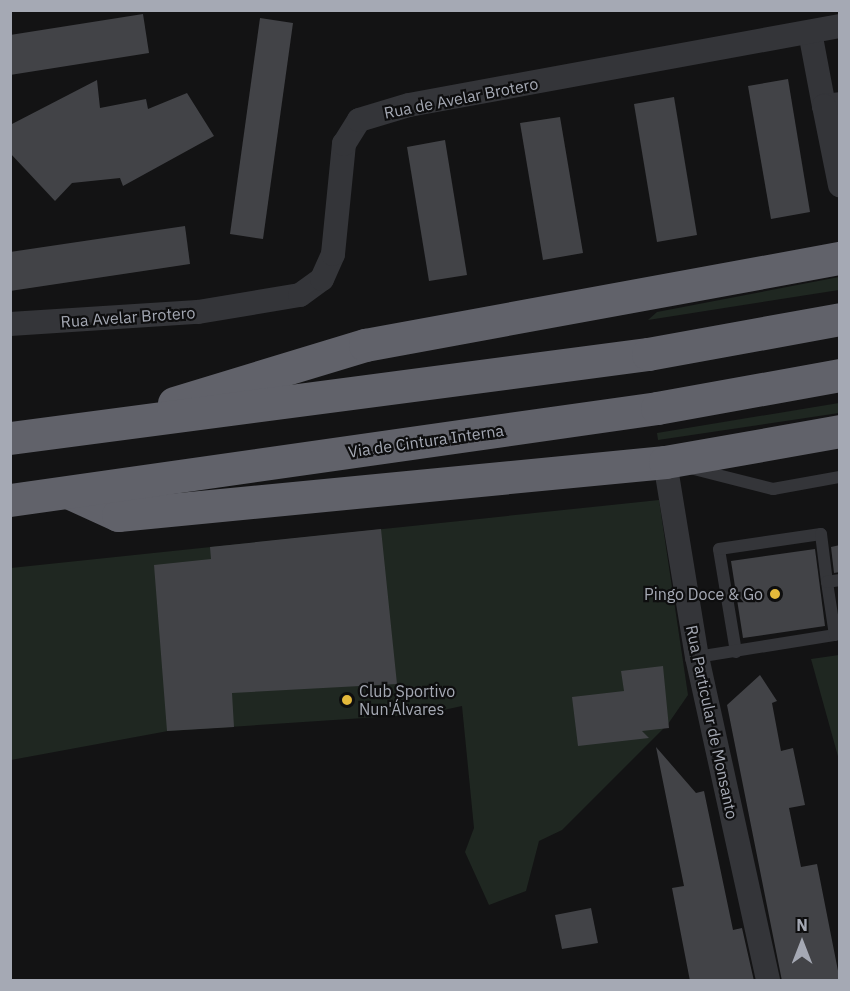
<!DOCTYPE html>
<meta charset="utf-8">
<style>
body{margin:0}
#map{position:relative;width:850px;height:991px;overflow:hidden;background:#131314;font-family:"IBM Plex Sans",sans-serif}
div>[style]{position:absolute}
.green>*{inset:0;background:#1f2721}
.building>*{inset:0;background:#424347}
.service>*{height:12px;margin:-6px;padding:0 6px;transform-origin:6px;border-radius:6px;background:#343539}
.minor>*{height:24px;margin:-12px;padding:0 12px;transform-origin:12px;border-radius:12px;background:#343539}
.motorway>*{height:33px;margin:-16.5px;padding:0 16.5px;transform-origin:16.5px;border-radius:16.5px;background:#61626a}
.dots>*{width:16px;height:16px;translate:-50% -50%;box-sizing:border-box;border:3px solid #0e0e0f;border-radius:50%}
span{translate:-50% -50%;white-space:nowrap;text-align:center;line-height:1.15;-webkit-text-stroke:4.5px #0e0e0f;paint-order:stroke}
.street-label{font-size:16px;color:#a5a9b4}
.poi-label{font-size:16px;color:#a5a9b4}
.right{translate:-100% -50%;text-align:right}
.left{translate:0 -50%;text-align:left}
.frame{position:absolute;inset:0;border:12px solid #a5a9b4;pointer-events:none}
.north{position:absolute;left:772px;top:913px;width:60px;height:60px;-webkit-text-stroke:4px #0e0e0f;paint-order:stroke;rotate:0deg;font-size:16px;font-weight:700;line-height:24px;text-align:center;color:#a5a9b4}
.north::after{content:'';display:block;margin:auto;width:21px;height:27px;background:#a5a9b4;clip-path:polygon(50% 0,100% 100%,50% 72%,0 100%)}
</style>
<div id="map">
<div class="green">
<div style="clip-path:polygon(839px 277px,839px 290px,648px 320px,657px 312px)"></div>
<div style="clip-path:polygon(839px 403px,839px 413px,658px 440px,657px 433px)"></div>
<div style="clip-path:polygon(659px 500px,688px 695px,668px 724px,562px 830px,539px 841px,526px 891px,489px 905px,465px 852px,474px 828px,462px 706px,425px 714px,168px 731px,11px 760px,11px 568px)"></div>
<div style="clip-path:polygon(839px 655px,840px 655px,839px 760px,811px 659px)"></div>
</div>
<div class="building">
<div style="clip-path:polygon(143px 14px,149px 53px,10px 75px,10px 35px)"></div>
<div style="clip-path:polygon(260px 18px,293px 23px,263px 239px,230px 234px)"></div>
<div style="clip-path:polygon(788px 79px,810px 212px,771px 219px,748px 86px)"></div>
<div style="clip-path:polygon(97px 80px,100px 108px,146px 99px,148px 109px,187px 93px,214px 136px,123px 186px,120px 178px,72px 183px,55px 201px,10px 153px,10px 125px)"></div>
<div style="clip-path:polygon(674px 97px,697px 235px,657px 242px,634px 104px)"></div>
<div style="clip-path:polygon(560px 117px,583px 253px,543px 260px,520px 123px)"></div>
<div style="clip-path:polygon(445px 140px,467px 275px,429px 281px,407px 147px)"></div>
<div style="clip-path:polygon(185px 226px,190px 264px,10px 291px,10px 252px)"></div>
<div style="clip-path:polygon(381px 529px,397px 684px,232px 693px,234px 727px,167px 731px,154px 565px,211px 559px,210px 547px)"></div>
<div style="clip-path:polygon(840px 545px,840px 572px,834px 573px,831px 547px)"></div>
<div style="clip-path:polygon(815px 549px,825px 626px,743px 638px,731px 561px)"></div>
<div style="clip-path:polygon(663px 666px,669px 728px,642px 731px,649px 738px,578px 746px,572px 697px,624px 691px,621px 671px)"></div>
<div style="clip-path:polygon(760px 675px,777px 701px,772px 703px,781px 751px,793px 748px,805px 805px,789px 808px,801px 867px,817px 864px,840px 981px,782px 981px,727px 705px)"></div>
<div style="clip-path:polygon(656px 747px,696px 793px,704px 791px,733px 930px,742px 928px,754px 981px,690px 981px,672px 888px,684px 886px)"></div>
<div style="clip-path:polygon(591px 908px,598px 943px,562px 949px,555px 915px)"></div>
</div>
<div class="service">
<div style="left:690px;top:468px;width:86px;rotate:14.2deg"></div>
<div style="left:773px;top:489px;width:68px;rotate:-10.2deg"></div>
<div style="left:736px;top:652px;width:104px;rotate:-99.4deg"></div>
<div style="left:719px;top:549px;width:103px;rotate:-8.4deg"></div>
<div style="left:821px;top:534px;width:48px;rotate:82.9deg"></div>
<div style="left:697px;top:657px;width:140px;rotate:-9.1deg"></div>
<div style="left:835px;top:635px;width:54px;rotate:-98.6deg"></div>
<div style="left:827px;top:582px;width:13px;rotate:-9deg"></div>
</div>
<div class="minor">
<div style="left:810px;top:32px;width:75px;rotate:79.3deg"></div>
<div style="left:824px;top:106px;width:16px;rotate:-7deg"></div>
<div style="left:824px;top:106px;width:81px;rotate:78.6deg"></div>
<div style="left:10px;top:324px;width:188px;rotate:-3.7deg"></div>
<div style="left:198px;top:312px;width:103px;rotate:-9.5deg"></div>
<div style="left:300px;top:295px;width:27px;rotate:-36deg"></div>
<div style="left:322px;top:279px;width:27px;rotate:-66deg"></div>
<div style="left:333px;top:254px;width:111px;rotate:-84.3deg"></div>
<div style="left:344px;top:144px;width:28px;rotate:-58deg"></div>
<div style="left:359px;top:120px;width:52px;rotate:-16.7deg"></div>
<div style="left:409px;top:105px;width:438px;rotate:-10.4deg"></div>
<div style="left:665px;top:462px;width:198px;rotate:80.7deg"></div>
<div style="left:697px;top:657px;width:331px;rotate:77.6deg"></div>
</div>
<div class="motorway">
<div style="left:174px;top:403px;width:200px;rotate:-16.9deg"></div>
<div style="left:365px;top:345px;width:483px;rotate:-10.4deg"></div>
<div style="left:10px;top:438px;width:644px;rotate:-7.5deg"></div>
<div style="left:648px;top:354px;width:195px;rotate:-10.3deg"></div>
<div style="left:70px;top:493px;width:53px;rotate:24.6deg"></div>
<div style="left:118px;top:515px;width:550px;rotate:-5.53deg"></div>
<div style="left:665px;top:462px;width:178px;rotate:-10deg"></div>
<div style="left:10px;top:500px;width:654px;rotate:-8.09deg"></div>
<div style="left:657px;top:408px;width:186px;rotate:-10.2deg"></div>
</div>
<div class="dots">
<div style="left:775px;top:594px;background:#e4b93b"></div>
<div style="left:347px;top:700px;background:#e4b93b"></div>
</div>
<div class="street-label">
<span style="left:461px;top:98px;rotate:-11deg">Rua de Avelar Brotero</span>
<span style="left:128px;top:317px;rotate:-4deg">Rua Avelar Brotero</span>
<span style="left:426px;top:441px;rotate:-8deg">Via de Cintura Interna</span>
<span style="left:712px;top:722px;rotate:78deg">Rua Particular de Monsanto</span>
</div>
<div class="poi-label">
<span class="right" style="left:763px;top:594px">Pingo Doce &amp; Go</span>
<span class="left" style="left:359px;top:700px">Club Sportivo<br>Nun'Álvares</span>
</div>
<div class="frame"></div>
<div class="north">N</div>
</div>
